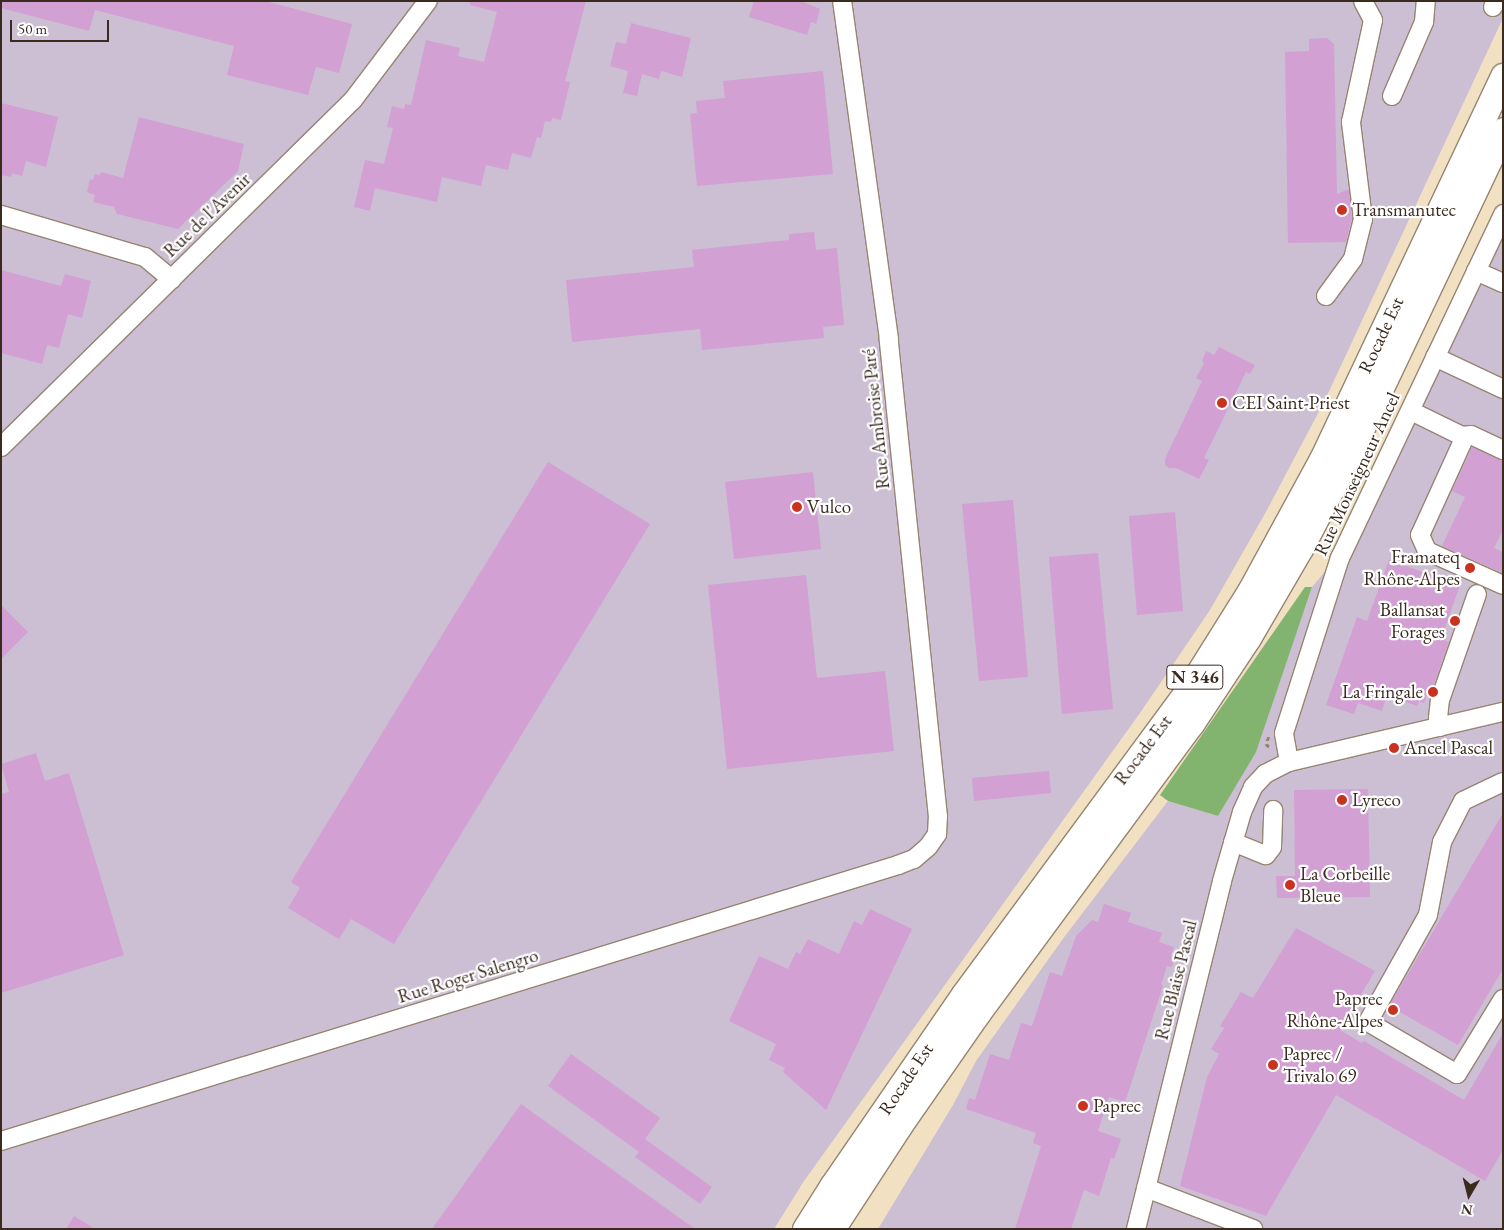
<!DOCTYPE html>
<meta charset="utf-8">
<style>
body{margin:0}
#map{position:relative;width:1504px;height:1230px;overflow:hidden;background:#f1e0c2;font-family:"EB Garamond",serif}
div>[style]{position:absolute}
.industrial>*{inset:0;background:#ccbed3}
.forest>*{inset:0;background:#82b46f}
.building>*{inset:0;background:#d3a0d3}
.path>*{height:2.5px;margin-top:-1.25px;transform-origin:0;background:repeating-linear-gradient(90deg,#968570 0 4px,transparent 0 8px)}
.roads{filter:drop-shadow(1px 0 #968570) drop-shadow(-1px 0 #968570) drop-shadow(0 1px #968570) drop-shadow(0 -1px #968570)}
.minor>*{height:18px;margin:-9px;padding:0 9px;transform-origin:9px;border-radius:9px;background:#fff}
.highway>*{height:25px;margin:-12.5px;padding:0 12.5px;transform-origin:12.5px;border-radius:12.5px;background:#fff}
.dots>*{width:14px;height:14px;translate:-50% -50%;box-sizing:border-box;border:2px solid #fff;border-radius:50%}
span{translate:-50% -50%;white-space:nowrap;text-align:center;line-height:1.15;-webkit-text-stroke:4.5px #fff;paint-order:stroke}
.shield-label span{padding:1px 4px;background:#fff;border:1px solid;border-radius:4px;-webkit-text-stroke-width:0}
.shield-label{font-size:18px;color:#3b2a1e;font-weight:700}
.poi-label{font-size:19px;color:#3b2a1e}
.left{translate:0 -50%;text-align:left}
.right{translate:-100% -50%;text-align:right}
.street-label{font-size:19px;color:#3b2a1e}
.frame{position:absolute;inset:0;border:2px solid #3b2a1e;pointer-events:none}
.north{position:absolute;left:1444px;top:1170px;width:50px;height:50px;-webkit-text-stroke:4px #fff;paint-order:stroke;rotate:188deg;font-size:14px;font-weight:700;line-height:20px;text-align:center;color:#3b2a1e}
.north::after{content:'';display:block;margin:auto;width:18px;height:22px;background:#3b2a1e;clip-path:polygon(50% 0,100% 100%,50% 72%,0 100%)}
.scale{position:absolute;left:10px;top:20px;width:99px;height:22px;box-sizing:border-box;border:2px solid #3b2a1e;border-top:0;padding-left:6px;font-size:15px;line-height:18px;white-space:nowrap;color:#3b2a1e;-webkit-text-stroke:4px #fff;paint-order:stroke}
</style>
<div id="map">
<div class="industrial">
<div style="clip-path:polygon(1px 1px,1503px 1px,1503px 18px,1324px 402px,1267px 510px,1210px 610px,1140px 713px,804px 1181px,774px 1229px,1px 1229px)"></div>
<div style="clip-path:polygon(1503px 231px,1503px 1229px,878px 1229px,953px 1105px,976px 1061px,1065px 936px,1168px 801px,1218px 816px,1255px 752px,1312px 587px,1356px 535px)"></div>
</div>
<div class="forest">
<div style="clip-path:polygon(1305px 587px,1312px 587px,1256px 752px,1218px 816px,1168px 801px,1160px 795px)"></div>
</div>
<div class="building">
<div style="clip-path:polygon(1px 1px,265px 1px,352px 24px,339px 73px,316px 67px,308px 95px,227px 75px,234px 46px,95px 10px,89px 31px,1px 8px)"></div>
<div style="clip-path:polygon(470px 1px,586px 1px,565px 81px,570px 82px,561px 120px,552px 118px,551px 122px,545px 121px,541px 138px,537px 137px,531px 158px,512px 153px,508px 170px,486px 165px,481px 186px,442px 177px,437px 202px,375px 188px,370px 211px,354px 207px,365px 160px,384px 164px,393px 128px,387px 127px,392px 106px,404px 109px,405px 104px,411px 105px,426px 40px,460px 48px,458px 56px,484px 62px,497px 12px,470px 5px)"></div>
<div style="clip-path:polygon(754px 1px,801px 1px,820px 9px,816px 24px,811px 22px,807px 35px,749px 17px)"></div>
<div style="clip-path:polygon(631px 23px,691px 38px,682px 77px,661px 71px,659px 79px,642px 74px,637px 96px,623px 93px,628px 71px,610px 66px,616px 42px,626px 44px)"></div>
<div style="clip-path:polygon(1327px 38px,1334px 44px,1337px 194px,1349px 189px,1352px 218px,1346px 242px,1288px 243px,1285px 52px,1309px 51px,1309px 39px)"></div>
<div style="clip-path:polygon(823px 71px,833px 174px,697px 186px,690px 114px,697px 113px,696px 101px,725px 98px,723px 81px)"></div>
<div style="clip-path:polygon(1px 103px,58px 117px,46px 167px,26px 161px,22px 176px,12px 173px,11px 177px,1px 175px)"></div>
<div style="clip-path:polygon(139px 117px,244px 144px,238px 171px,178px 229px,117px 214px,114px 207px,93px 202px,95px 195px,87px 192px,90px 179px,93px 180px,95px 174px,100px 175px,101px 172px,123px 178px)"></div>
<div style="clip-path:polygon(814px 232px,816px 250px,837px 248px,844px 325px,823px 327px,824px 338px,702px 350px,700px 329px,572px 342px,566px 280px,694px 267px,692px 250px,789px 240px,789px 234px)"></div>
<div style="clip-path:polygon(1px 270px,61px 286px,65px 274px,91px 281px,82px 318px,68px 314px,59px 348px,47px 345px,42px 364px,1px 353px)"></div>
<div style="clip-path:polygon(1219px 347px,1255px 365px,1250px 374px,1246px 372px,1204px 458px,1209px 460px,1199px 479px,1176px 468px,1169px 468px,1165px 465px,1165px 459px,1202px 381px,1196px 378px,1204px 363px,1202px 361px,1206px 351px,1214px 355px)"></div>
<div style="clip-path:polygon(1472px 447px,1503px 460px,1503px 530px,1494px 548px,1503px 552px,1503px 573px,1442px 546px,1465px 497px,1452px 491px)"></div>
<div style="clip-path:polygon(548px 462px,650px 524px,394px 944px,351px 919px,339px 939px,288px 908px,300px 888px,291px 882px)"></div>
<div style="clip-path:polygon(813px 472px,821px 549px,734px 559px,725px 482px)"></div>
<div style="clip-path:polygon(1013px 500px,1028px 677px,979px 681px,962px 504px)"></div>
<div style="clip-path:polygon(1175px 512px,1183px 611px,1137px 615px,1129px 516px)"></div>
<div style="clip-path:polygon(1098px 553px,1113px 709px,1062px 714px,1049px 557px)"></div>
<div style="clip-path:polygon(1389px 560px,1460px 585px,1441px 639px,1449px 642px,1433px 687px,1430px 686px,1424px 703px,1419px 701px,1417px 706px,1387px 695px,1382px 711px,1358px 703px,1354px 714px,1326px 705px,1357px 617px,1367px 621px)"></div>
<div style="clip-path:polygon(806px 575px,817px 678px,885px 671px,894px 751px,727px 769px,708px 585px)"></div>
<div style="clip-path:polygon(1px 605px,28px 632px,1px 659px)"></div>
<div style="clip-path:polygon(36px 753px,45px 781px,69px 773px,124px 955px,1px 993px,1px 794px,9px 792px,1px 764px)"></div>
<div style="clip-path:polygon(1049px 771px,1051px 793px,974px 801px,972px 778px)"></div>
<div style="clip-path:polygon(1368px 789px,1370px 897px,1277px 898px,1276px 876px,1295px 876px,1294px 790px)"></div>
<div style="clip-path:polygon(1503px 813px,1503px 969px,1458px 1045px,1389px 1006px)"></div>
<div style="clip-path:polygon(1104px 904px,1131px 913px,1128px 922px,1162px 933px,1159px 942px,1174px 947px,1171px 956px,1175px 957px,1172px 967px,1167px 966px,1161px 985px,1163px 986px,1125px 1102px,1109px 1097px,1098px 1131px,1121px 1139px,1114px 1159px,1111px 1158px,1099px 1196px,1084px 1190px,1071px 1229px,1015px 1229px,1041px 1146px,1033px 1143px,1036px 1133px,966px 1109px,969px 1098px,975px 1100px,990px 1054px,1009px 1060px,1021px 1023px,1032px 1026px,1050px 972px,1062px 976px,1076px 936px,1092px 920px,1098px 922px)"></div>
<div style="clip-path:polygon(870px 909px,912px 929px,826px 1110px,783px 1072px,785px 1068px,769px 1060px,776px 1044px,729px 1021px,759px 956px,788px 969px,796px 952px,800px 954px,808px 939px,839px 954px,854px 921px,862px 925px)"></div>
<div style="clip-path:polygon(1296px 928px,1375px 971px,1340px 1030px,1362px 1043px,1364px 1041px,1464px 1100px,1503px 1033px,1503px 1150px,1485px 1181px,1336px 1095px,1266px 1216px,1180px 1186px,1207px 1077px,1219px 1054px,1211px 1049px,1224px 1028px,1220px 1026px,1241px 992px,1253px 998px)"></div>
<div style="clip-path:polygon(571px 1054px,660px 1118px,645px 1139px,712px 1187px,700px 1204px,635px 1157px,639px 1152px,548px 1086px)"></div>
<div style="clip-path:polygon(521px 1104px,695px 1229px,432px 1229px)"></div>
<div style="clip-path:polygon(74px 1216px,95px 1229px,66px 1229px)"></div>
</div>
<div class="path">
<div style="left:1269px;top:737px;width:8px;rotate:113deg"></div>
<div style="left:1266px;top:744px;width:5px;rotate:37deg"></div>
</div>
<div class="roads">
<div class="minor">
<div style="left:1493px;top:7px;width:7px;rotate:-63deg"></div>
<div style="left:1392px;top:96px;width:81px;rotate:-66.6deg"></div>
<div style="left:1424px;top:22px;width:21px;rotate:-85deg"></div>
<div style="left:1px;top:215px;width:150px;rotate:16.3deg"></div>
<div style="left:145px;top:257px;width:35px;rotate:40deg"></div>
<div style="left:1476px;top:271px;width:30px;rotate:24deg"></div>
<div style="left:1326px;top:296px;width:46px;rotate:-53.9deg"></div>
<div style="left:1353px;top:259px;width:41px;rotate:-76deg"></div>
<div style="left:1363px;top:219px;width:98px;rotate:-97.1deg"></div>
<div style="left:1351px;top:122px;width:104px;rotate:-77.8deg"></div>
<div style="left:1373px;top:20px;width:21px;rotate:-118deg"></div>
<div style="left:1435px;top:357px;width:75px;rotate:25.2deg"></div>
<div style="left:1411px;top:411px;width:57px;rotate:26.1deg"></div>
<div style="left:1px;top:447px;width:494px;rotate:-44.6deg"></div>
<div style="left:353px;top:100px;width:124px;rotate:-52.9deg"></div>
<div style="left:1503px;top:450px;width:35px;rotate:-155deg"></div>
<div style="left:1471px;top:435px;width:9px;rotate:174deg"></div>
<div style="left:1462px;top:436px;width:7px;rotate:90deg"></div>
<div style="left:1462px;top:443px;width:101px;rotate:114.5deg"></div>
<div style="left:1420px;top:535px;width:17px;rotate:66deg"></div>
<div style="left:1427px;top:551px;width:83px;rotate:24.1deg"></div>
<div style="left:1440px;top:727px;width:9px;rotate:-103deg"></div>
<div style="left:1438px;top:718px;width:18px;rotate:-84deg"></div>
<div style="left:1440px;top:700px;width:112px;rotate:-70.8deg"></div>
<div style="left:1289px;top:762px;width:29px;rotate:-100deg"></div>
<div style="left:1284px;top:733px;width:184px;rotate:-72.3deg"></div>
<div style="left:1340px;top:558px;width:381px;rotate:-64.6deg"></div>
<div style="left:1503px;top:782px;width:44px;rotate:154.6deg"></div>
<div style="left:1463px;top:801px;width:46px;rotate:117.1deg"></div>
<div style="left:1442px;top:842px;width:74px;rotate:100.9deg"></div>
<div style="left:1428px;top:915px;width:123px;rotate:119.3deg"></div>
<div style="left:1368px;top:1022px;width:103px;rotate:30.3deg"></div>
<div style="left:1457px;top:1074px;width:88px;rotate:-58.5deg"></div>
<div style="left:1233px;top:842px;width:35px;rotate:22deg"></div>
<div style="left:1266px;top:855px;width:10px;rotate:-53deg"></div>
<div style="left:1272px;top:847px;width:37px;rotate:-88deg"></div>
<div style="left:1px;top:1141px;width:939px;rotate:-17.1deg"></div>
<div style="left:898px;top:865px;width:17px;rotate:-21deg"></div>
<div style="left:914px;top:859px;width:18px;rotate:-41deg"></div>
<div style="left:928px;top:847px;width:16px;rotate:-55deg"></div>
<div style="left:937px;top:834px;width:17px;rotate:-87deg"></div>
<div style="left:938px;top:817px;width:481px;rotate:-95.9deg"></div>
<div style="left:889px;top:339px;width:341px;rotate:-97.9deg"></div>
<div style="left:1146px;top:1188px;width:115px;rotate:21deg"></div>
<div style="left:1136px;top:1229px;width:358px;rotate:-76.1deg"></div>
<div style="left:1222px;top:881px;width:72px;rotate:-73.8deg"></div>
<div style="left:1242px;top:812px;width:27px;rotate:-66deg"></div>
<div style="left:1253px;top:787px;width:18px;rotate:-47deg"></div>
<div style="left:1265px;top:774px;width:27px;rotate:-27deg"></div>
<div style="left:1289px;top:762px;width:220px;rotate:-13.2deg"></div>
</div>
<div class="highway">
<div style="left:805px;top:1229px;width:51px;rotate:-57.9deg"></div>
<div style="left:832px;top:1186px;width:233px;rotate:-55.5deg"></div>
<div style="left:964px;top:994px;width:374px;rotate:-53.6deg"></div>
<div style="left:1186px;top:693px;width:120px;rotate:-57.9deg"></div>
<div style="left:1250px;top:591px;width:150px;rotate:-61.4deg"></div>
<div style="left:1322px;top:459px;width:424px;rotate:-64.7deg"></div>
<div style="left:832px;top:1229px;width:126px;rotate:-56.9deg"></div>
<div style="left:901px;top:1123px;width:133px;rotate:-55.1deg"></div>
<div style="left:977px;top:1014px;width:360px;rotate:-53.6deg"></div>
<div style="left:1191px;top:724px;width:103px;rotate:-56.5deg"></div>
<div style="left:1248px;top:638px;width:105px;rotate:-59.8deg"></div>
<div style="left:1301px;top:547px;width:102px;rotate:-62.4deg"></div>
<div style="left:1348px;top:457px;width:362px;rotate:-64.6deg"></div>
</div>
</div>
<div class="dots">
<div style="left:1342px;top:210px;background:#c8321e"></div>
<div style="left:1222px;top:403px;background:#c8321e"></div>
<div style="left:797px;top:507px;background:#c8321e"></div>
<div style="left:1470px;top:568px;background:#c8321e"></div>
<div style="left:1455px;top:621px;background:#c8321e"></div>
<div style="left:1433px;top:692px;background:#c8321e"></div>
<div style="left:1394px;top:748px;background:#c8321e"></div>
<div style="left:1342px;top:800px;background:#c8321e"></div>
<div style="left:1290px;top:885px;background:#c8321e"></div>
<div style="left:1393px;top:1010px;background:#c8321e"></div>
<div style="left:1273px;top:1065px;background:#c8321e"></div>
<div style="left:1083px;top:1106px;background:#c8321e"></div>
</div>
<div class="shield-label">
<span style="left:1195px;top:677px">N 346</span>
</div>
<div class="poi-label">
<span class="left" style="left:1352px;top:210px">Transmanutec</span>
<span class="left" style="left:1232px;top:403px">CEI Saint-Priest</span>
<span class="left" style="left:807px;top:507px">Vulco</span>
<span class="right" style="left:1460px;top:568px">Framateq<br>Rhône-Alpes</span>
<span class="right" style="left:1445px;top:621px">Ballansat<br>Forages</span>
<span class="right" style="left:1423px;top:692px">La Fringale</span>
<span class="left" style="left:1404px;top:748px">Ancel Pascal</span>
<span class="left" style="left:1352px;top:800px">Lyreco</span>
<span class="left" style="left:1300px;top:885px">La Corbeille<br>Bleue</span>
<span class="right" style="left:1383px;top:1010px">Paprec<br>Rhône-Alpes</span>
<span class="left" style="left:1283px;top:1065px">Paprec /<br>Trivalo 69</span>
<span class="left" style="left:1093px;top:1106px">Paprec</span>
</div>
<div class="street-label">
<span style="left:207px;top:215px;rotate:-44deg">Rue de l'Avenir</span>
<span style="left:1381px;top:335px;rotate:-65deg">Rocade Est</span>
<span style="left:876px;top:419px;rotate:-96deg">Rue Ambroise Paré</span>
<span style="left:1357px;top:474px;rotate:-65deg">Rue Monseigneur Ancel</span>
<span style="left:1143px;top:750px;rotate:-53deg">Rocade Est</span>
<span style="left:468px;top:976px;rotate:-17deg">Rue Roger Salengro</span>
<span style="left:1176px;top:980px;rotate:-76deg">Rue Blaise Pascal</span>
<span style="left:906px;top:1079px;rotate:-56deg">Rocade Est</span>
</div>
<div class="frame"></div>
<div class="north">N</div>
<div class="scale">50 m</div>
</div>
